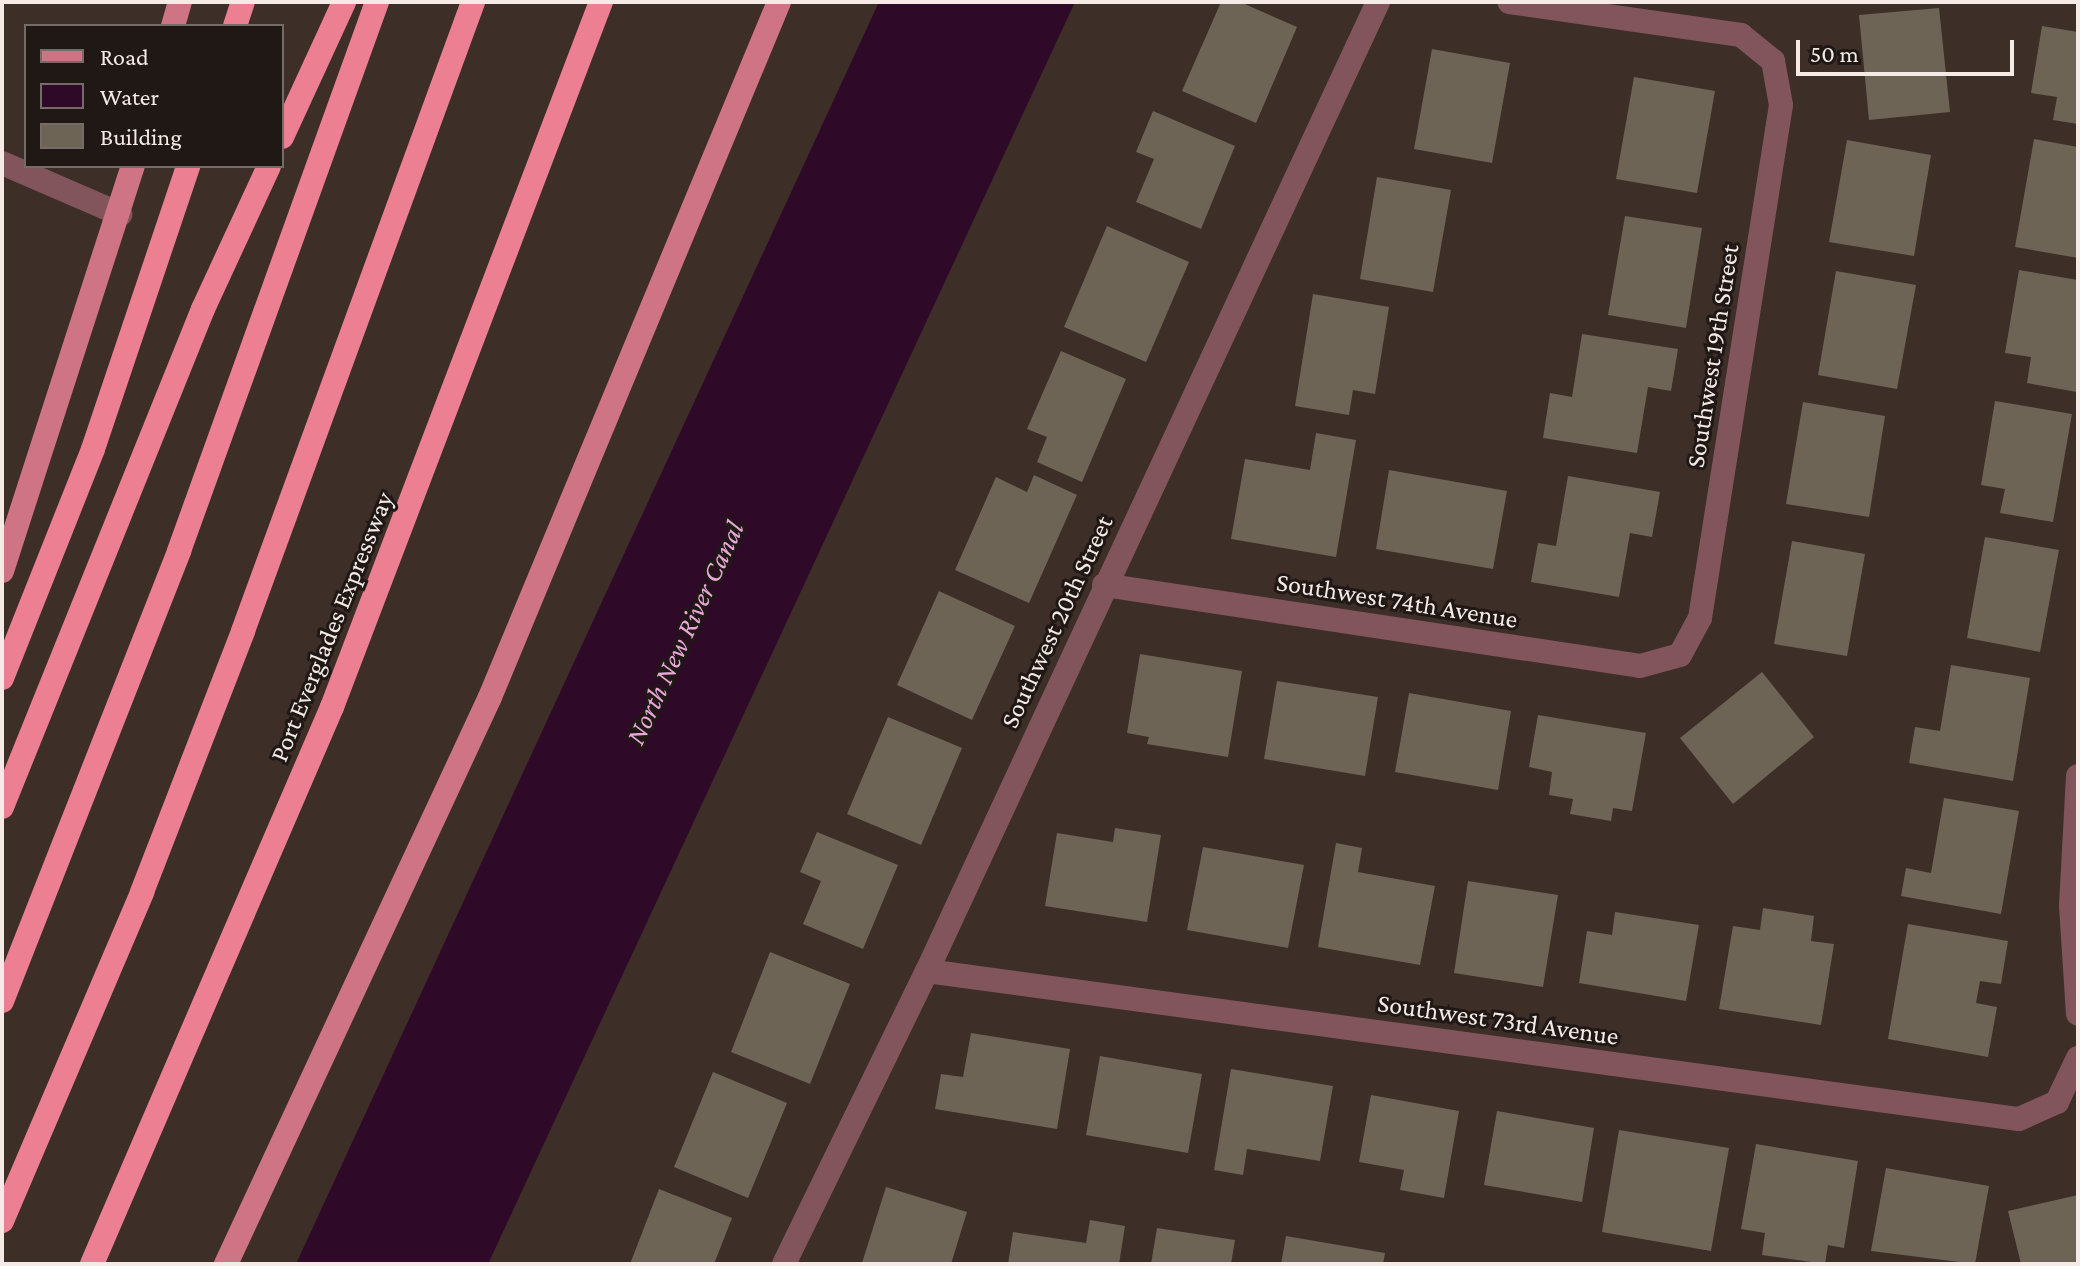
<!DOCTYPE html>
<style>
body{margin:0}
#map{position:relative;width:2080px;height:1266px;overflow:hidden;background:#3d2e28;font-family:"Crimson Pro",serif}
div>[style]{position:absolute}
.water>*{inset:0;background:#2e0928}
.building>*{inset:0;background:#6d6456}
.minor>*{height:24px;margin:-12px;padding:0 12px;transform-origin:12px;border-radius:12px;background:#82555c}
.major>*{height:24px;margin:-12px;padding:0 12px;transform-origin:12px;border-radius:12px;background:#ce7484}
.highway>*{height:24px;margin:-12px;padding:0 12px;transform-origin:12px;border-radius:12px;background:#ed7f93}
span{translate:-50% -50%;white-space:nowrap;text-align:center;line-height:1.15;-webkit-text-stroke:6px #1f1815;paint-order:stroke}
.street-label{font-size:26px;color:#f5eae6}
.water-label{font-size:28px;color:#eba7dc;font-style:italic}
.frame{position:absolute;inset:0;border:4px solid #f5eae6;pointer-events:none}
.legend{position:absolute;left:24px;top:24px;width:260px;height:144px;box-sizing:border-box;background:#1f1815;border:2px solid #756c69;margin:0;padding:10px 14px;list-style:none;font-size:24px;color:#f5eae6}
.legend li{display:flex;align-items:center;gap:16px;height:40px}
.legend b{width:40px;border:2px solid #756c69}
.scale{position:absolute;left:1796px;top:40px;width:218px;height:36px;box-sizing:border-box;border:4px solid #f5eae6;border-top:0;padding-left:10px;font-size:24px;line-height:28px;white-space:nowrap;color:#f5eae6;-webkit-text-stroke:6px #1f1815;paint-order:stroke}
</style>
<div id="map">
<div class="water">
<div style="clip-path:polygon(879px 2px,1075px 2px,488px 1264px,296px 1264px)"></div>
</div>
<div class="building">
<div style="clip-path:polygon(1221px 2px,1240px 2px,1297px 27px,1256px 123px,1182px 91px)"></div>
<div style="clip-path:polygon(1939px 8px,1950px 112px,1869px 120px,1859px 15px)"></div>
<div style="clip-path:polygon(2042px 26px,2078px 32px,2078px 124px,2053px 120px,2057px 97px,2031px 93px)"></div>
<div style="clip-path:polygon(1432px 49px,1510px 63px,1492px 163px,1414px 149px)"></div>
<div style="clip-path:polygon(1634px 77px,1715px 91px,1697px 193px,1616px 179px)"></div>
<div style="clip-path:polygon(1153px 111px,1235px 146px,1201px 229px,1136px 202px,1154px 159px,1136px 152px)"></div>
<div style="clip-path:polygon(2034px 139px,2078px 147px,2078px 258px,2015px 247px)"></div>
<div style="clip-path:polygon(1847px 140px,1931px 155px,1914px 256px,1829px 242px)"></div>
<div style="clip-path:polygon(1377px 177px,1451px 190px,1433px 292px,1360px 279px)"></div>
<div style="clip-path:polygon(1625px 216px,1702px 228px,1686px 328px,1608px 315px)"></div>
<div style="clip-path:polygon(1107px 226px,1189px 262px,1146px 362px,1064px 327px)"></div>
<div style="clip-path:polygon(2019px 270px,2078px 280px,2077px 392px,2027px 383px,2031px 357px,2005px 353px)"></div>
<div style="clip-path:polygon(1836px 271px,1916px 285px,1897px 389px,1818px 375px)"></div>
<div style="clip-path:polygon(1313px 294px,1389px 307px,1375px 394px,1353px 390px,1349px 415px,1295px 406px)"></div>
<div style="clip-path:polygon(1582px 334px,1678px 349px,1671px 391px,1648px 387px,1637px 453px,1543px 438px,1550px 393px,1572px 397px)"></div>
<div style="clip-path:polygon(1061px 351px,1126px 379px,1082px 482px,1037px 462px,1047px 437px,1027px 429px)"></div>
<div style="clip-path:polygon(1995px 401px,2072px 414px,2053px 522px,2000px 513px,2005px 489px,1981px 485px)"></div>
<div style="clip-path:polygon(1803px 402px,1885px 416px,1869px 517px,1786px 504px)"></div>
<div style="clip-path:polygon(1316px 433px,1356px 440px,1336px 557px,1231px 539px,1245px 459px,1310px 470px)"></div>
<div style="clip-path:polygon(1389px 470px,1507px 491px,1493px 569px,1376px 549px)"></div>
<div style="clip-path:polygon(1034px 475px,1077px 495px,1029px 603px,955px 570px,996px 477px,1027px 492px)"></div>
<div style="clip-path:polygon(1568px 476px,1660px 492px,1652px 537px,1630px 533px,1619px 597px,1531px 582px,1538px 543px,1556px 546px)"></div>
<div style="clip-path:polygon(1985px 537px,2059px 550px,2040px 652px,1967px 638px)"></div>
<div style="clip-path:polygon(1792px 541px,1865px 554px,1847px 656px,1774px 644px)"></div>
<div style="clip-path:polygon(939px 591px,1015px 626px,972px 720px,897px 685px)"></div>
<div style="clip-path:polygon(1140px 654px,1242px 671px,1228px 757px,1147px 744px,1149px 737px,1127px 733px)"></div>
<div style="clip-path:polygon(1951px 665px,2030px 678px,2013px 781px,1909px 763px,1915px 727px,1940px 731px)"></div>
<div style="clip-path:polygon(1762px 672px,1814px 737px,1733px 804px,1680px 738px)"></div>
<div style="clip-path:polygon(1277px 681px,1378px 697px,1365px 776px,1264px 759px)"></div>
<div style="clip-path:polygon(1409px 693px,1511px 711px,1498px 790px,1395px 772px)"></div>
<div style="clip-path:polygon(1538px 715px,1646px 733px,1632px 811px,1613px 808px,1611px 821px,1570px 814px,1573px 799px,1549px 795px,1552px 772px,1529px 767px)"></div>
<div style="clip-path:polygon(888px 717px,962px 748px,921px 845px,847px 814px)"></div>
<div style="clip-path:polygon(1944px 798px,2019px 811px,2001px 914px,1901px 896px,1906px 868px,1931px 873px)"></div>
<div style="clip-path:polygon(1115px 828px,1161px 835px,1147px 922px,1045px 906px,1057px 833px,1113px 842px)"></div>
<div style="clip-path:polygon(817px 832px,898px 865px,863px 949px,803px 924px,821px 881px,800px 872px)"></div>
<div style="clip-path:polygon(1336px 843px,1362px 848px,1358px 872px,1435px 886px,1420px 965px,1318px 947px)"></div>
<div style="clip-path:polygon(1203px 847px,1304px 865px,1288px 948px,1187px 930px)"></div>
<div style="clip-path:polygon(1468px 881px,1558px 895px,1543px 987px,1454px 973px)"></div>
<div style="clip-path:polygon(1763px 908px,1814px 916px,1811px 941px,1834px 944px,1821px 1025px,1719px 1009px,1733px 926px,1760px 930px)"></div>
<div style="clip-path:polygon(1615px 912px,1699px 925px,1686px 1001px,1579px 983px,1587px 931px,1612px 935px)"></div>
<div style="clip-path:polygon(1908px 924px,2008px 941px,2001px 984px,1980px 981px,1976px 1003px,1997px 1007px,1988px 1057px,1888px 1039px)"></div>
<div style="clip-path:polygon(770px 952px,850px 984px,810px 1084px,731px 1052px)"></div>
<div style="clip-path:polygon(971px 1033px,1070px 1049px,1057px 1129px,935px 1109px,941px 1074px,963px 1077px)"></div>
<div style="clip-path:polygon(1100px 1056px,1202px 1074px,1188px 1153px,1086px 1135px)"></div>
<div style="clip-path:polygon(1231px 1069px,1333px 1086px,1320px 1161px,1247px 1149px,1243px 1175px,1214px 1170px)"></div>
<div style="clip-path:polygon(713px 1072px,787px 1103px,748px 1198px,674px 1167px)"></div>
<div style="clip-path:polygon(1371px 1095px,1459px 1111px,1444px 1198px,1400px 1190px,1404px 1170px,1359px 1162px)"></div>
<div style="clip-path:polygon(1497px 1111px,1594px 1128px,1582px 1202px,1484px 1185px)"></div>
<div style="clip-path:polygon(1619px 1130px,1729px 1148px,1711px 1251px,1602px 1232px)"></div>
<div style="clip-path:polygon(1756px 1144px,1858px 1161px,1844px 1248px,1828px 1245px,1825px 1264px,1762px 1255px,1765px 1233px,1741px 1229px)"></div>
<div style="clip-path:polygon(1886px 1168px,1989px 1186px,1975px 1264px,1871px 1251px)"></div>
<div style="clip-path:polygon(886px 1187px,967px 1212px,951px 1264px,862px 1263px)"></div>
<div style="clip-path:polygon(659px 1189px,732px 1218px,714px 1264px,630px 1264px)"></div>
<div style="clip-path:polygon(2078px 1195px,2078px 1264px,2021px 1264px,2008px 1211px)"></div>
<div style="clip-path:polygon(1090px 1220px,1125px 1226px,1119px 1264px,1008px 1264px,1013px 1232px,1086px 1243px)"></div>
<div style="clip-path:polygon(1157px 1228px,1235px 1240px,1231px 1264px,1151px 1264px)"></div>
<div style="clip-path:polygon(1286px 1236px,1385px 1253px,1383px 1264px,1281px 1264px)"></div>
</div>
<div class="minor">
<div style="left:2px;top:163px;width:129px;rotate:23.4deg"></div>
<div style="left:1104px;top:585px;width:542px;rotate:8.59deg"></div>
<div style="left:1640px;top:666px;width:41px;rotate:-15.4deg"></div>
<div style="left:1680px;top:655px;width:42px;rotate:-61.6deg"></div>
<div style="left:1700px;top:618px;width:519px;rotate:-81.03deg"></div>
<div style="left:1781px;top:105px;width:45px;rotate:-100.3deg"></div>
<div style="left:1773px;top:61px;width:41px;rotate:-140.9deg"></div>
<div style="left:1741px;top:35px;width:234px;rotate:-171.9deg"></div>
<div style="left:2078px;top:776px;width:130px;rotate:93.1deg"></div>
<div style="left:2071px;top:906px;width:108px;rotate:86.3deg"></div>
<div style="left:927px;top:971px;width:1102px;rotate:7.72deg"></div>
<div style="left:2019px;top:1119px;width:42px;rotate:-24.1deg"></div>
<div style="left:2057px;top:1102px;width:49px;rotate:-64.5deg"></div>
<div style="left:784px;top:1264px;width:326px;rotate:-64deg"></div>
<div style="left:927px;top:971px;width:1069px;rotate:-65.04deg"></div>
</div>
<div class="major">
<div style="left:173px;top:26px;width:25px;rotate:-74deg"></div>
<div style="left:2px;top:571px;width:426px;rotate:-72.1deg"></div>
<div style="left:226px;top:1264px;width:625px;rotate:-65.03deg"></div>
<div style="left:490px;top:697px;width:753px;rotate:-67.42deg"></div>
</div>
<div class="highway">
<div style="left:235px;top:26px;width:25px;rotate:-72deg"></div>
<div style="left:282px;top:137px;width:149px;rotate:-65.3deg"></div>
<div style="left:2px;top:678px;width:246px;rotate:-68.3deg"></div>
<div style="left:93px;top:449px;width:299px;rotate:-71.4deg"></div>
<div style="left:2px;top:807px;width:537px;rotate:-68.02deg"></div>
<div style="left:203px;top:309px;width:157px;rotate:-65.2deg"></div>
<div style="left:2px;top:1001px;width:484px;rotate:-68.5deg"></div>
<div style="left:179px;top:551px;width:584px;rotate:-70.17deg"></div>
<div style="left:2px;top:1221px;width:358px;rotate:-66.9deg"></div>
<div style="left:142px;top:892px;width:280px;rotate:-68.8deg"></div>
<div style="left:243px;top:631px;width:670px;rotate:-69.91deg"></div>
<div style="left:92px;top:1264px;width:607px;rotate:-66.69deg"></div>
<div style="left:332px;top:707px;width:755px;rotate:-69.12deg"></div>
</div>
<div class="street-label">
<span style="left:1713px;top:356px;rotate:-81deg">Southwest 19th Street</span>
<span style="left:1397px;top:601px;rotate:9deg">Southwest 74th Avenue</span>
<span style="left:1057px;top:622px;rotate:-65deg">Southwest 20th Street</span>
<span style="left:332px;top:627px;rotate:-68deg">Port Everglades Expressway</span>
<span style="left:1498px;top:1020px;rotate:8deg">Southwest 73rd Avenue</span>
</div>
<div class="water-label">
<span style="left:685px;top:633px;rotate:-65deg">North New River Canal</span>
</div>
<div class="frame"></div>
<ul class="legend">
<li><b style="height:10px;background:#ce7484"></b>Road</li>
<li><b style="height:22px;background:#2e0928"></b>Water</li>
<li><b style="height:22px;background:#6d6456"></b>Building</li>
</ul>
<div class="scale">50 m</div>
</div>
